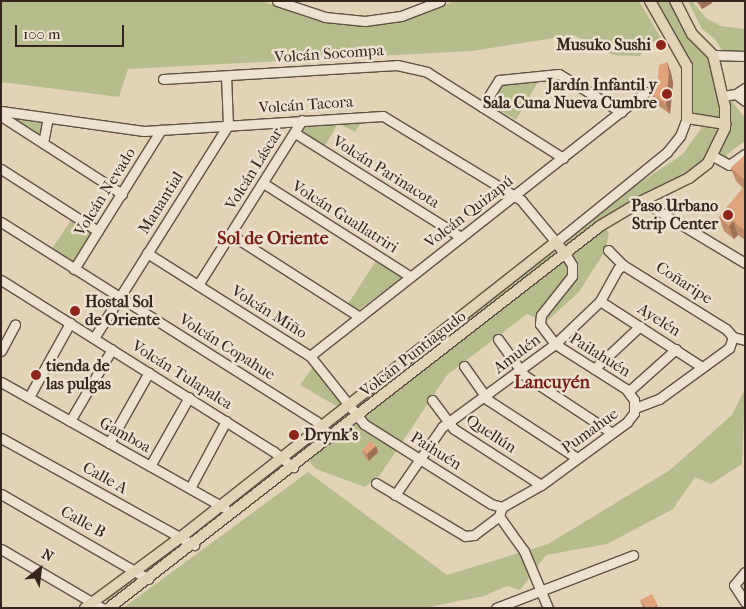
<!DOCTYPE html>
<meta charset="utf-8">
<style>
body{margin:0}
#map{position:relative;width:746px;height:609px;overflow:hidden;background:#e3d3b6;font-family:"IM FELL French Canon",serif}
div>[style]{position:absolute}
.green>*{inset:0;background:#b6bc8c}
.roads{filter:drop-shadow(1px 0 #605043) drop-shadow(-1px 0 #605043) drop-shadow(0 1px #605043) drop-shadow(0 -1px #605043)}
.minor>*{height:9px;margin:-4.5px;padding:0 4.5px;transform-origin:4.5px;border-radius:4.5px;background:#ede2d0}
.major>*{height:10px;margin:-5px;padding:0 5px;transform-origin:5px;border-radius:5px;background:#e3d3b6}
.wall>*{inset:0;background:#c18c6a}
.shaded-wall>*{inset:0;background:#9d7256}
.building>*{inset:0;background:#e0a37b}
.dots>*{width:14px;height:14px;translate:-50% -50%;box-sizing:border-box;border:2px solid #ede2d0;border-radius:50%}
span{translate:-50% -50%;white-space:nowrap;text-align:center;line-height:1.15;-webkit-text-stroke:5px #ede2d0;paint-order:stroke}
.poi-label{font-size:16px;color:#35251d;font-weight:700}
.right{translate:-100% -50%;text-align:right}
.left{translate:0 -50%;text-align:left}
.street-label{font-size:16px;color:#35251d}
.neighbourhood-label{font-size:18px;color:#7a1f14;font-weight:700}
.frame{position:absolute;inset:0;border:2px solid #35251d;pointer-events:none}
.north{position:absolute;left:15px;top:544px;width:50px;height:50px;-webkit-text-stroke:4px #ede2d0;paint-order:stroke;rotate:29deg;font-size:14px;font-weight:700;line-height:20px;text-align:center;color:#35251d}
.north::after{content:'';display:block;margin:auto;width:18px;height:22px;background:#35251d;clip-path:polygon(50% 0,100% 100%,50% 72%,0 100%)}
.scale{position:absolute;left:15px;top:25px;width:109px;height:22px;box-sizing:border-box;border:2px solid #35251d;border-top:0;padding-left:6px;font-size:15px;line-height:18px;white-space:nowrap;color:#35251d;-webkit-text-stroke:4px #ede2d0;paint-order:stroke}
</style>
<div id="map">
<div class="green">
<div style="clip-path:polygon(1px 1px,261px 1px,317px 20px,356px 26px,411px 19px,455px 1px,639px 1px,661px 38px,650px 43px,640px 56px,613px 55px,573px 35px,472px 51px,128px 69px,119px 97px,1px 82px)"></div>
<div style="clip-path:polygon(654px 1px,672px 1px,707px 52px,721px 101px,721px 118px,692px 113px,691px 63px)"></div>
<div style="clip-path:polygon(688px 1px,692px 1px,706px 18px,721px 26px,745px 29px,745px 54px,723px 52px,715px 39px,702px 29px)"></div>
<div style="clip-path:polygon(539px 80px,516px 120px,487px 103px,499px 83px)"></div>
<div style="clip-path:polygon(727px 98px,738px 99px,733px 103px,745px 118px,745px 141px,726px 155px,729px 160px,717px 155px,726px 137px)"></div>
<div style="clip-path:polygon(8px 115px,43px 120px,42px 137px,7px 117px)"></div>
<div style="clip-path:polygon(362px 121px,355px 132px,338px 123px,325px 146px,301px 130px,307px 126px)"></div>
<div style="clip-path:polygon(702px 127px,719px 130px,712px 151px,695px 170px,566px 244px,566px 239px,614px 200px,683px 154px)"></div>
<div style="clip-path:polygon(72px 219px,92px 232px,73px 262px,51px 250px)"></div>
<div style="clip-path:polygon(605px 227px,609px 234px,605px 251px,579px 292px,546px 322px,527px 314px,447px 375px,380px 475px,365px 487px,316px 469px,308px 460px)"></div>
<div style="clip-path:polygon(552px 250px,556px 255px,468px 321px,468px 317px)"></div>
<div style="clip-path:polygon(377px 259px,402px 278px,358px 310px,348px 304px)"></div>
<div style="clip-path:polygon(454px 328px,459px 330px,359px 407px,359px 403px)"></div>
<div style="clip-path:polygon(313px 367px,344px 402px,338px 407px,300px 385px)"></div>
<div style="clip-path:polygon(745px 389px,742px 464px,711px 484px,695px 477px,673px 509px,607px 544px,546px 555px,520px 590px,507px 586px,484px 596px,424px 608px,123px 608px,308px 472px,447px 575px,548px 544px,670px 470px,732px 415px)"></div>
<div style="clip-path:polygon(279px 466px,282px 468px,232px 506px,233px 501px)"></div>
<div style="clip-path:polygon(181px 543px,184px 545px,150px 571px,148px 567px)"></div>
<div style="clip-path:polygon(138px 576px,140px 579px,108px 602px,105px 600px)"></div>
</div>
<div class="roads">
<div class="minor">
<div style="left:277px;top:1px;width:51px;rotate:18.4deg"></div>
<div style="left:325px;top:17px;width:40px;rotate:5.7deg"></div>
<div style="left:365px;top:21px;width:36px;rotate:-8deg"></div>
<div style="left:401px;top:16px;width:42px;rotate:-21deg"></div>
<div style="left:713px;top:55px;width:32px;rotate:2deg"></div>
<div style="left:163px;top:79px;width:234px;rotate:-3.4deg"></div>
<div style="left:397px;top:65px;width:31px;rotate:13deg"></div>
<div style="left:427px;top:72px;width:161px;rotate:32.3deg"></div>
<div style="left:736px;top:94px;width:11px;rotate:-34deg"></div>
<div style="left:722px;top:96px;width:14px;rotate:-8deg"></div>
<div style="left:736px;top:94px;width:11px;rotate:38deg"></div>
<div style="left:482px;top:107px;width:32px;rotate:-58deg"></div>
<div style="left:499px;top:80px;width:60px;rotate:-5.7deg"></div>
<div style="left:559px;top:74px;width:73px;rotate:31.5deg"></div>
<div style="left:1px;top:111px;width:144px;rotate:8deg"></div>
<div style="left:144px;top:131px;width:239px;rotate:-3.6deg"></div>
<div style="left:383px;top:116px;width:162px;rotate:31.3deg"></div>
<div style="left:521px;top:200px;width:55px;rotate:50.2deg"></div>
<div style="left:556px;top:242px;width:143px;rotate:-39deg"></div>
<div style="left:667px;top:152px;width:21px;rotate:-51deg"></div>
<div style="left:680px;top:136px;width:19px;rotate:-69deg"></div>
<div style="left:1px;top:116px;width:144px;rotate:32.8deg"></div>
<div style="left:295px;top:133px;width:196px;rotate:32.1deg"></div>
<div style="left:43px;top:143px;width:25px;rotate:-79deg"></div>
<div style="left:713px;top:156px;width:18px;rotate:29deg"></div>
<div style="left:729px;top:165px;width:19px;rotate:-35deg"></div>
<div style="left:1px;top:169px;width:115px;rotate:32.6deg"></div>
<div style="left:263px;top:183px;width:175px;rotate:32.4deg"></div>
<div style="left:642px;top:201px;width:120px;rotate:31deg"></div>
<div style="left:1px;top:222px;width:373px;rotate:32.3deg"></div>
<div style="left:316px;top:421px;width:22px;rotate:47deg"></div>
<div style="left:230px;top:234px;width:154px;rotate:32.6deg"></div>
<div style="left:608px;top:250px;width:21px;rotate:45deg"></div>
<div style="left:623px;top:265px;width:121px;rotate:31.9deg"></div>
<div style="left:726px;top:329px;width:11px;rotate:49deg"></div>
<div style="left:733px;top:337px;width:12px;rotate:14deg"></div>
<div style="left:147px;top:253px;width:193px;rotate:32.3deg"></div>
<div style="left:310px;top:356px;width:87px;rotate:51.5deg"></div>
<div style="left:364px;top:424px;width:150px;rotate:32.2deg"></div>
<div style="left:491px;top:504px;width:11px;rotate:15deg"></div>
<div style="left:502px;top:507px;width:45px;rotate:-29.4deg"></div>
<div style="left:541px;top:485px;width:107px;rotate:-36.2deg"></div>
<div style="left:627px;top:422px;width:11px;rotate:-52deg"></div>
<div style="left:634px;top:413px;width:13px;rotate:-90deg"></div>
<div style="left:634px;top:400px;width:14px;rotate:-126deg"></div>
<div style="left:626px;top:389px;width:84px;rotate:-147.6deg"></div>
<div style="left:555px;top:344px;width:25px;rotate:-127deg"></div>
<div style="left:540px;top:324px;width:9px;rotate:-84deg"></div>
<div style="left:541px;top:315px;width:50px;rotate:-51.5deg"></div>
<div style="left:572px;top:276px;width:11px;rotate:-90deg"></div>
<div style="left:572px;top:265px;width:13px;rotate:-122deg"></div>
<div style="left:74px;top:269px;width:164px;rotate:-58deg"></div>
<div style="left:1px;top:280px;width:321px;rotate:32.2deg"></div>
<div style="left:273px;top:451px;width:26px;rotate:39deg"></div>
<div style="left:198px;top:285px;width:195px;rotate:-57.8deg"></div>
<div style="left:600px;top:301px;width:121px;rotate:32.9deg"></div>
<div style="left:94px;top:338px;width:252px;rotate:-57.8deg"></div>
<div style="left:228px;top:125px;width:49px;rotate:-92.3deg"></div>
<div style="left:498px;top:339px;width:44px;rotate:54.2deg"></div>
<div style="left:524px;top:375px;width:105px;rotate:33.4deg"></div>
<div style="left:1px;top:351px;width:30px;rotate:-62deg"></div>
<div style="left:310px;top:356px;width:427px;rotate:-38.2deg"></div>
<div style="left:464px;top:366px;width:42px;rotate:54.8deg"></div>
<div style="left:488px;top:400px;width:106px;rotate:33.1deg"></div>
<div style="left:594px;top:369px;width:63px;rotate:-43.1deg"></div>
<div style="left:1px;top:382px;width:257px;rotate:29.4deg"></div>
<div style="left:629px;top:391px;width:63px;rotate:-41.8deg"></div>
<div style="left:29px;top:397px;width:85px;rotate:-61deg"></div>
<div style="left:432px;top:400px;width:36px;rotate:53deg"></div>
<div style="left:454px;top:429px;width:103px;rotate:32.8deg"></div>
<div style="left:635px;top:408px;width:26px;rotate:-21deg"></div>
<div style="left:659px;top:399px;width:87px;rotate:-36.1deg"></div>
<div style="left:729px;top:348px;width:12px;rotate:-70deg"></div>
<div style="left:70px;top:421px;width:83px;rotate:-59.7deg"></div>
<div style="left:1px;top:438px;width:221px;rotate:29deg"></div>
<div style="left:109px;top:443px;width:81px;rotate:-60.6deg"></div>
<div style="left:150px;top:466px;width:79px;rotate:-60.5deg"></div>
<div style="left:376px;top:483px;width:104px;rotate:30.8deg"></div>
<div style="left:465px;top:536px;width:9px;rotate:-6deg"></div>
<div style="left:474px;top:535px;width:31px;rotate:-37deg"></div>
<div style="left:499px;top:516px;width:9px;rotate:-72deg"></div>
<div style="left:190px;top:488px;width:76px;rotate:-61.8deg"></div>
<div style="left:1px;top:494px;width:170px;rotate:30deg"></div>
<div style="left:395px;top:495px;width:83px;rotate:-55.3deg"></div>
<div style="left:442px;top:427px;width:140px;rotate:-36.3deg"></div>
<div style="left:555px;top:344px;width:62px;rotate:-43.7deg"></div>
<div style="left:600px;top:301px;width:37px;rotate:-61deg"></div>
<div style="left:618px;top:269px;width:6px;rotate:-39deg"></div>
<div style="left:499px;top:516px;width:43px;rotate:54.5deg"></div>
<div style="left:524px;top:551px;width:62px;rotate:67.2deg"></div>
<div style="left:1px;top:549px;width:117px;rotate:30.3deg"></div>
<div style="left:745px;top:572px;width:17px;rotate:130deg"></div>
<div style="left:734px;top:585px;width:20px;rotate:57deg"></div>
<div style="left:496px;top:608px;width:147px;rotate:-21.1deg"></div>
</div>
<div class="major">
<div style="left:650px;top:1px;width:75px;rotate:60.4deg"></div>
<div style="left:687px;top:66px;width:52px;rotate:90deg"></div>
<div style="left:687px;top:118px;width:39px;rotate:9deg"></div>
<div style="left:85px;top:608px;width:119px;rotate:-36.5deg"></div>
<div style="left:181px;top:537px;width:477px;rotate:-38.2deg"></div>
<div style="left:556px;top:242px;width:15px;rotate:53deg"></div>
<div style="left:109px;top:608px;width:622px;rotate:-37.88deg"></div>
<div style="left:600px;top:226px;width:49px;rotate:-30.8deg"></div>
<div style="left:642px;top:201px;width:52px;rotate:-26.1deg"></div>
<div style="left:689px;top:178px;width:24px;rotate:-38deg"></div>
<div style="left:708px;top:163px;width:39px;rotate:-64deg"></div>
<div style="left:725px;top:128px;width:21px;rotate:-90deg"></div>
<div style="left:725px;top:107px;width:53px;rotate:-103deg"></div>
<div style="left:713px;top:55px;width:30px;rotate:-135deg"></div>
<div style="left:692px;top:34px;width:37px;rotate:-117deg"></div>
</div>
</div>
<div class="wall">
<div style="clip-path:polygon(696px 1px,711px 1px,712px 3px,702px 9px)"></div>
<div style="clip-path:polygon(667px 62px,671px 73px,673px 83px,670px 114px,656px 104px,652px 94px,657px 86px)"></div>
<div style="clip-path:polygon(745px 155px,745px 240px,738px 235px,734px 239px,724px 231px,719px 217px,743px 188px,736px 181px,731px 168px)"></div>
<div style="clip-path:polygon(376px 446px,378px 452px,369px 461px,365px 457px,362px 450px)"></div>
<div style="clip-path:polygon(640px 600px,657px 604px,658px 608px,643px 608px)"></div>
</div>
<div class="shaded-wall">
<div style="clip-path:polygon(699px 1px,711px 1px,712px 3px,702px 9px)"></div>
<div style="clip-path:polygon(667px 62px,671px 73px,673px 83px,670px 114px,666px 104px)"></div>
<div style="clip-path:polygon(733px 221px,738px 235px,734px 239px,729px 226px)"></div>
<div style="clip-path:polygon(376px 446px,378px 452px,369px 461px,367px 454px)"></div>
</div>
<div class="building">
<div style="clip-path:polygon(667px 62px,669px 73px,666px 104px,652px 94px,652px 86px,657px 86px,659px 65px)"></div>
<div style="clip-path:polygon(745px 155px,745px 180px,731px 168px)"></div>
<div style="clip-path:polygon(745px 186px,745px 231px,733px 221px,729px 226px,719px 217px)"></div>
<div style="clip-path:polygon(371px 441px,376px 446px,367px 454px,362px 450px)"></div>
<div style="clip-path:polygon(652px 594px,657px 604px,653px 608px,646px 608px,640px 600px)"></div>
</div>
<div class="dots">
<div style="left:661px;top:45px;background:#8f2418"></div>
<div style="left:667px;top:94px;background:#8f2418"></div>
<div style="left:728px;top:215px;background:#8f2418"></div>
<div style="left:75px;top:311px;background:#8f2418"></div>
<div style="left:36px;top:375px;background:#8f2418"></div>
<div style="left:294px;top:435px;background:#8f2418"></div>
</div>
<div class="poi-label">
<span class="right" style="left:651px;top:45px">Musuko Sushi</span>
<span class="right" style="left:657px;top:94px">Jardín Infantil y<br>Sala Cuna Nueva Cumbre</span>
<span class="right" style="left:718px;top:215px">Paso Urbano<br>Strip Center</span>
<span class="left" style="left:85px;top:311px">Hostal Sol<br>de Oriente</span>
<span class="left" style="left:46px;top:375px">tienda de<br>las pulgas</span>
<span class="left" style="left:304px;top:435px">Drynk's</span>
</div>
<div class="street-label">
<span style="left:329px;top:54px;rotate:-4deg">Volcán Socompa</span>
<span style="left:306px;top:105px;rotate:-4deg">Volcán Tacora</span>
<span style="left:254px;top:169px;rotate:-58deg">Volcán Láscar</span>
<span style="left:386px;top:172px;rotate:32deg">Volcán Parinacota</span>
<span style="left:105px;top:192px;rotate:-58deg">Volcán Nevado</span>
<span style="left:161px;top:203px;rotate:-58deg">Manantial</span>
<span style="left:469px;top:212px;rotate:-38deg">Volcán Quizapú</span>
<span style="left:345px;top:217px;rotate:32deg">Volcán Guallatriri</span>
<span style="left:684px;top:283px;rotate:33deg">Coñaripe</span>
<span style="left:269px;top:312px;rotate:32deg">Volcán Miño</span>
<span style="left:659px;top:320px;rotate:32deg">Ayelén</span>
<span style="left:227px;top:347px;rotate:32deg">Volcán Copahue</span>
<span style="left:413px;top:354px;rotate:-38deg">Volcán Puntiagudo</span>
<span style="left:517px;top:354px;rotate:-37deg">Amulén</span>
<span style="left:600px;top:355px;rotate:32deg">Pailahuén</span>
<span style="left:182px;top:375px;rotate:32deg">Volcán Tulapalca</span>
<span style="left:590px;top:431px;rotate:-36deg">Pumahue</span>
<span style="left:491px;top:434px;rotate:33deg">Quellún</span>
<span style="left:125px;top:435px;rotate:29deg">Gamboa</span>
<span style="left:436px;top:451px;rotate:32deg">Paihuén</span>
<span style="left:105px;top:478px;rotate:29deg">Calle A</span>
<span style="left:83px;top:522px;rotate:29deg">Calle B</span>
</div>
<div class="neighbourhood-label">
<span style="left:273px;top:239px">Sol de Oriente</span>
<span style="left:552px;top:383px">Lancuyén</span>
</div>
<div class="frame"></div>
<div class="north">N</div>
<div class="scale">100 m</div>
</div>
